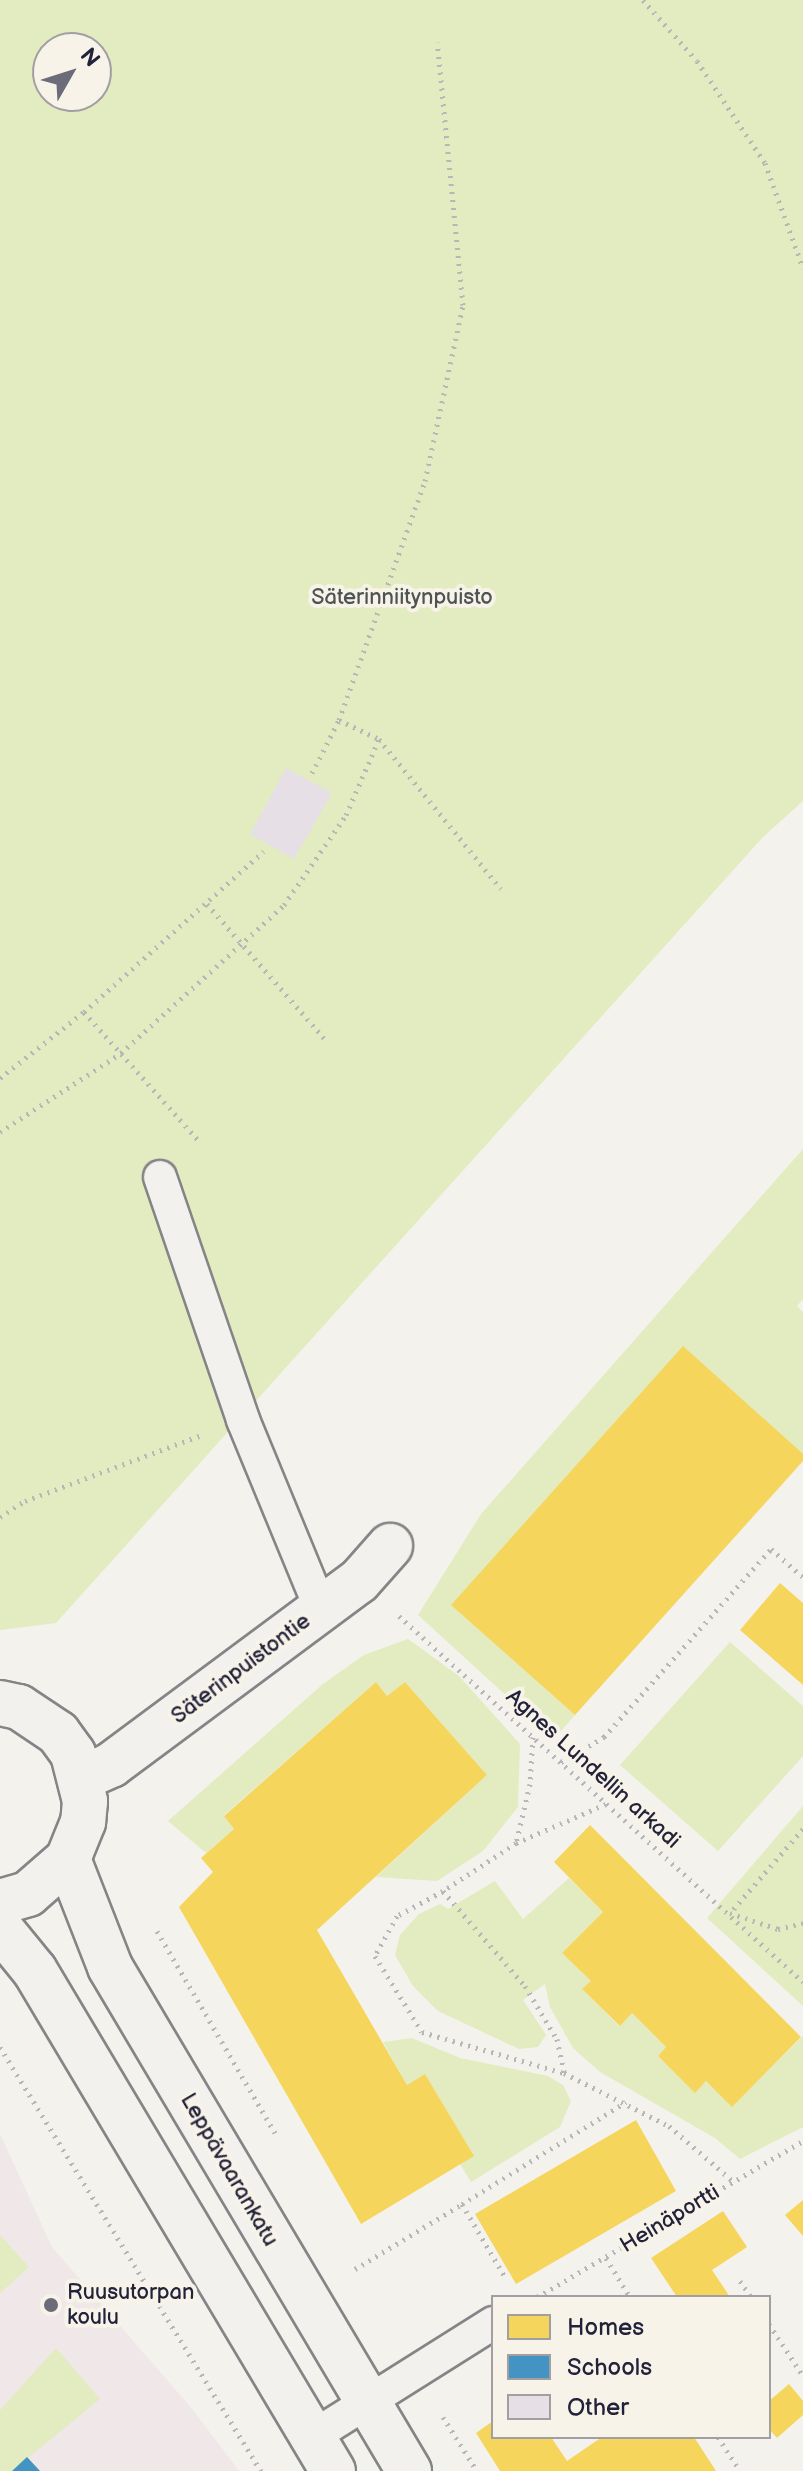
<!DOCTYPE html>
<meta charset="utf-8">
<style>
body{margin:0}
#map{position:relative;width:803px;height:2471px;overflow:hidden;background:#f4f2ec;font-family:"Balsamiq Sans",sans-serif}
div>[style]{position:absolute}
.built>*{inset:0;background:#efe7e8}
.green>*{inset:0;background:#e2ecc0}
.homes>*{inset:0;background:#f6d55c}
.schools>*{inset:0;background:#4393c3}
.building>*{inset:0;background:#e6dfe6}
.path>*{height:5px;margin-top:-2.5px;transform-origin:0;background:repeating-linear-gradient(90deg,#b8b6b6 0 2px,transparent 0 8px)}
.roads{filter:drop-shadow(2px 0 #858486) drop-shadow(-2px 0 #858486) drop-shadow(0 2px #858486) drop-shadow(0 -2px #858486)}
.service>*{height:32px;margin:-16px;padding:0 16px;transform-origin:16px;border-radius:16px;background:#f2f1ed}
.minor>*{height:44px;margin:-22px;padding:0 22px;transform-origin:22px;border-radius:22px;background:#f2f1ed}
.secondary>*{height:44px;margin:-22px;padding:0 22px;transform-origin:22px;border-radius:22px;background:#f2f1ed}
.dots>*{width:22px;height:22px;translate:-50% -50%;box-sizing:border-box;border:4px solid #f7f3e8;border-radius:50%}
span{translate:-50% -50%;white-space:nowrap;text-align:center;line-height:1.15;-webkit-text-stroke:8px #f7f3e8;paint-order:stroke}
.park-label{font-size:22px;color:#4e5353}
.street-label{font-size:22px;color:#22223b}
.poi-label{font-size:22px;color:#22223b}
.left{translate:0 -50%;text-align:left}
.legend{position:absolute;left:491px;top:2295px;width:280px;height:144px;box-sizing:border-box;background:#f7f3e8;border:2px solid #a29fa3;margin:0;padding:10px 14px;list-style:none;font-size:24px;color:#22223b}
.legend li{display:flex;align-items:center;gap:16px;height:40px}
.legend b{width:40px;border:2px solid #a29fa3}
.north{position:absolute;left:32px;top:32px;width:80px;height:80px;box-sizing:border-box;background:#f7f3e8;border:2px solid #a29fa3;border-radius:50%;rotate:51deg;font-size:22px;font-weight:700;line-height:32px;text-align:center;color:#22223b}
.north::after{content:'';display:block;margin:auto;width:28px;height:36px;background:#6c6b79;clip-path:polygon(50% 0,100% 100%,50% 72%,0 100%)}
</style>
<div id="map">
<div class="built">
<div style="clip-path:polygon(0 2134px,52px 2247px,193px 2410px,239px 2471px,0 2471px)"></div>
</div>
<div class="green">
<div style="clip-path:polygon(evenodd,0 0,803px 0,803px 801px,763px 837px,56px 1623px,0 1630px,0 0,48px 48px,96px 48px,96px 96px,48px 96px,48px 48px)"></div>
<div style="clip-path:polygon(803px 1149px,803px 1299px,797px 1306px,803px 1312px,803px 1454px,452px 1605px,575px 1715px,554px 1739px,418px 1615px,481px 1514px)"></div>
<div style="clip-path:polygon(408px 1639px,459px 1676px,520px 1744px,518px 1807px,483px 1851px,437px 1881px,376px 1877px,487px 1775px,405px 1682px,387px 1696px,376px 1682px,224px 1815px,234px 1829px,206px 1853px,168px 1821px,323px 1684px,364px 1655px)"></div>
<div style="clip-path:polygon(730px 1642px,803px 1706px,803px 1756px,718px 1851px,620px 1765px)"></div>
<div style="clip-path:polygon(803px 1806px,803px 2006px,707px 1918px)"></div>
<div style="clip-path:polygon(569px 1878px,603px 1912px,562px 1953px,591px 1981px,583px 1990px,619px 2026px,632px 2013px,666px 2047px,658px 2056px,695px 2092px,706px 2081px,732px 2106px,803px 2036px,803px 2127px,740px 2159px,715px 2138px,600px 2072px,573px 2048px,550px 2007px,545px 1984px,523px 2000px,546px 2035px,538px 2047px,519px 2049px,438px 2011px,413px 1986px,395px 1955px,400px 1935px,419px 1914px,440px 1904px,448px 1909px,495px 1881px,523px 1919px)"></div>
<div style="clip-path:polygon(412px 2038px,460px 2058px,548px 2076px,563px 2085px,571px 2101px,560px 2127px,471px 2182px,460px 2164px,473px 2155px,425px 2074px,407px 2085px,383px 2042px)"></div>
<div style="clip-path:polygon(0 2235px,29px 2267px,0 2293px)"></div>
<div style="clip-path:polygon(56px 2348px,100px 2399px,12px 2471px,0 2471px,0 2410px)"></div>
</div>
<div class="homes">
<div style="clip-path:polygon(683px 1346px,803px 1454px,803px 1461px,575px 1715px,451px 1605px)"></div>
<div style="clip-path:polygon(780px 1583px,803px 1603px,803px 1685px,740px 1630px)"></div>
<div style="clip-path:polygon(376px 1682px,387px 1696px,405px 1682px,487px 1775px,317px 1930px,407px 2085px,425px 2074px,474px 2156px,361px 2224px,179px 1907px,213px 1872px,201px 1858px,234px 1829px,224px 1816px)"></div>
<div style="clip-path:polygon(590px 1825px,801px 2037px,732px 2107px,706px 2081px,695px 2093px,658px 2056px,666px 2047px,632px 2013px,620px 2026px,582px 1989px,591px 1981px,562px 1953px,603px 1912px,554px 1862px)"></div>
<div style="clip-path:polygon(636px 2120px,676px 2191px,516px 2284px,475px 2214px)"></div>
<div style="clip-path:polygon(803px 2200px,803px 2236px,785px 2215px)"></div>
<div style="clip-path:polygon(723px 2211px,747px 2247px,712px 2270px,730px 2297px,677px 2297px,651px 2258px)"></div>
<div style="clip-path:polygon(789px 2384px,803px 2401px,803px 2415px,777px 2438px,769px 2429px,769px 2401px)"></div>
<div style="clip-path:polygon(493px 2421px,493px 2437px,551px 2437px,567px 2461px,602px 2437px,694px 2437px,716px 2471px,500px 2471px,476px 2433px)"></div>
</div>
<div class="schools">
<div style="clip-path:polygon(27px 2457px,40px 2471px,12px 2471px)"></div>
</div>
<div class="building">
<div style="clip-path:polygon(286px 768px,332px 793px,294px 859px,250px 834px)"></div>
</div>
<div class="path">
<div style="left:643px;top:0;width:81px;rotate:48.5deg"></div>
<div style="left:697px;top:61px;width:123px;rotate:56.3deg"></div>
<div style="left:765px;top:163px;width:112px;rotate:70.1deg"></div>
<div style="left:339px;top:720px;width:44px;rotate:25.4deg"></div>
<div style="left:379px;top:739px;width:193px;rotate:50.9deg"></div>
<div style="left:312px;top:773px;width:59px;rotate:-63deg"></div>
<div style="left:339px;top:720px;width:254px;rotate:-70.2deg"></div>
<div style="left:425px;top:481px;width:180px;rotate:-77.8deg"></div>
<div style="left:463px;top:305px;width:264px;rotate:-95.6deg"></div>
<div style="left:207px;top:904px;width:178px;rotate:48.9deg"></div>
<div style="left:84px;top:1012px;width:174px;rotate:48.3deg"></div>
<div style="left:0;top:1078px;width:107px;rotate:-38.2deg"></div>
<div style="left:84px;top:1012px;width:241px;rotate:-41.8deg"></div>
<div style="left:0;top:1132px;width:145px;rotate:-33.1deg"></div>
<div style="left:121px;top:1053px;width:220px;rotate:-42.2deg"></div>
<div style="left:284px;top:905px;width:109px;rotate:-55.4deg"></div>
<div style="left:346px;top:815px;width:83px;rotate:-66.5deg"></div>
<div style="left:0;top:1517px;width:30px;rotate:-33deg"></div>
<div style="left:25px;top:1501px;width:186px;rotate:-20.5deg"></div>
<div style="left:399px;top:1616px;width:545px;rotate:42.17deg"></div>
<div style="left:533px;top:1737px;width:47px;rotate:93.7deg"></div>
<div style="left:530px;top:1784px;width:61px;rotate:103.3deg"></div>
<div style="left:516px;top:1843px;width:87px;rotate:146.7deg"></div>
<div style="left:443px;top:1891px;width:125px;rotate:49.2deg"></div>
<div style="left:525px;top:1986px;width:62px;rotate:58.9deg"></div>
<div style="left:557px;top:2039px;width:35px;rotate:78deg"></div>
<div style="left:564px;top:2073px;width:118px;rotate:26.8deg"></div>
<div style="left:669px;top:2126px;width:84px;rotate:40.7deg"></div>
<div style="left:561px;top:1762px;width:50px;rotate:-30.2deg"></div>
<div style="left:604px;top:1737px;width:251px;rotate:-48.4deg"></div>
<div style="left:771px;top:1549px;width:43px;rotate:41.2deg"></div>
<div style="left:803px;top:1829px;width:111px;rotate:131deg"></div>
<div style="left:730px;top:1913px;width:51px;rotate:18.4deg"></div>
<div style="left:778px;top:1929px;width:26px;rotate:-13deg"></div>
<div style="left:516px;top:1843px;width:98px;rotate:-23.4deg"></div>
<div style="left:443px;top:1891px;width:52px;rotate:151.5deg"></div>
<div style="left:397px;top:1916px;width:46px;rotate:118.8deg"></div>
<div style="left:375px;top:1956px;width:89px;rotate:58.3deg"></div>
<div style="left:422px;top:2032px;width:148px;rotate:16.1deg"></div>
<div style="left:157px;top:1931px;width:234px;rotate:59.7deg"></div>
<div style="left:0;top:2047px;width:498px;rotate:58.4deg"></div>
<div style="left:462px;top:2204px;width:193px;rotate:-31.9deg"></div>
<div style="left:606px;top:2258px;width:46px;rotate:58.4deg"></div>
<div style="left:355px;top:2269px;width:125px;rotate:-31.3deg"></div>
<div style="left:462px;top:2204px;width:85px;rotate:59.5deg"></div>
<div style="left:740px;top:2281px;width:19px;rotate:55deg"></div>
<div style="left:537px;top:2297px;width:308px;rotate:-30.4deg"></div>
<div style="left:769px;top:2324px;width:62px;rotate:56.8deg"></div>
<div style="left:443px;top:2417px;width:64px;rotate:57.8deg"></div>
<div style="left:718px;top:2437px;width:40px;rotate:57.1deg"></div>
</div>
<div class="roads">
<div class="service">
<div style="left:160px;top:1177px;width:257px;rotate:71.1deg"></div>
<div style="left:243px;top:1420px;width:204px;rotate:67.6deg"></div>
<div style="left:312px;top:2437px;width:214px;rotate:-32.2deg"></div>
</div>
<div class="minor">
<div style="left:82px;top:1778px;width:32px;rotate:-24deg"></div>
<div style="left:111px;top:1765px;width:309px;rotate:-36.6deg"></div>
<div style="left:359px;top:1581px;width:47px;rotate:-48.5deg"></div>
</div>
<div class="secondary">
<div style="left:0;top:1703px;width:19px;rotate:12deg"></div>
<div style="left:19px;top:1707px;width:47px;rotate:33.7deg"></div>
<div style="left:58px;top:1733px;width:26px;rotate:54deg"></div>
<div style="left:73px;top:1754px;width:49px;rotate:75.7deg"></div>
<div style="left:85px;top:1801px;width:21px;rotate:95deg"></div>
<div style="left:83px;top:1822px;width:40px;rotate:112deg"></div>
<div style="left:68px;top:1859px;width:53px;rotate:138.8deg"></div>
<div style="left:28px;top:1894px;width:29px;rotate:164deg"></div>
<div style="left:68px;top:1859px;width:116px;rotate:68.7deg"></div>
<div style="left:110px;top:1967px;width:586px;rotate:59.32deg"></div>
<div style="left:0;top:1928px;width:55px;rotate:50.9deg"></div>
<div style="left:35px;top:1971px;width:582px;rotate:59.21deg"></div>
</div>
</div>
<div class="dots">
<div style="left:51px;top:2305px;background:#6c6b79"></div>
</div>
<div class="park-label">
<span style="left:402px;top:598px">Säterinniitynpuisto</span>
</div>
<div class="street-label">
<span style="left:241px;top:1669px;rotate:-37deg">Säterinpuistontie</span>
<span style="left:593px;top:1769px;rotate:42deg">Agnes Lundellin arkadi</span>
<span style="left:229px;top:2170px;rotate:60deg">Leppävaarankatu</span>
<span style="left:670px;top:2219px;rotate:-31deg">Heinäportti</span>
</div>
<div class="poi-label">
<span class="left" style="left:67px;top:2305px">Ruusutorpan<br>koulu</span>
</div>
<ul class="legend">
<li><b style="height:22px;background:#f6d55c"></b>Homes</li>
<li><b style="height:22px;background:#4393c3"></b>Schools</li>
<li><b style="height:22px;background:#e6dfe6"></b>Other</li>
</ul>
<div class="north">N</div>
</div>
